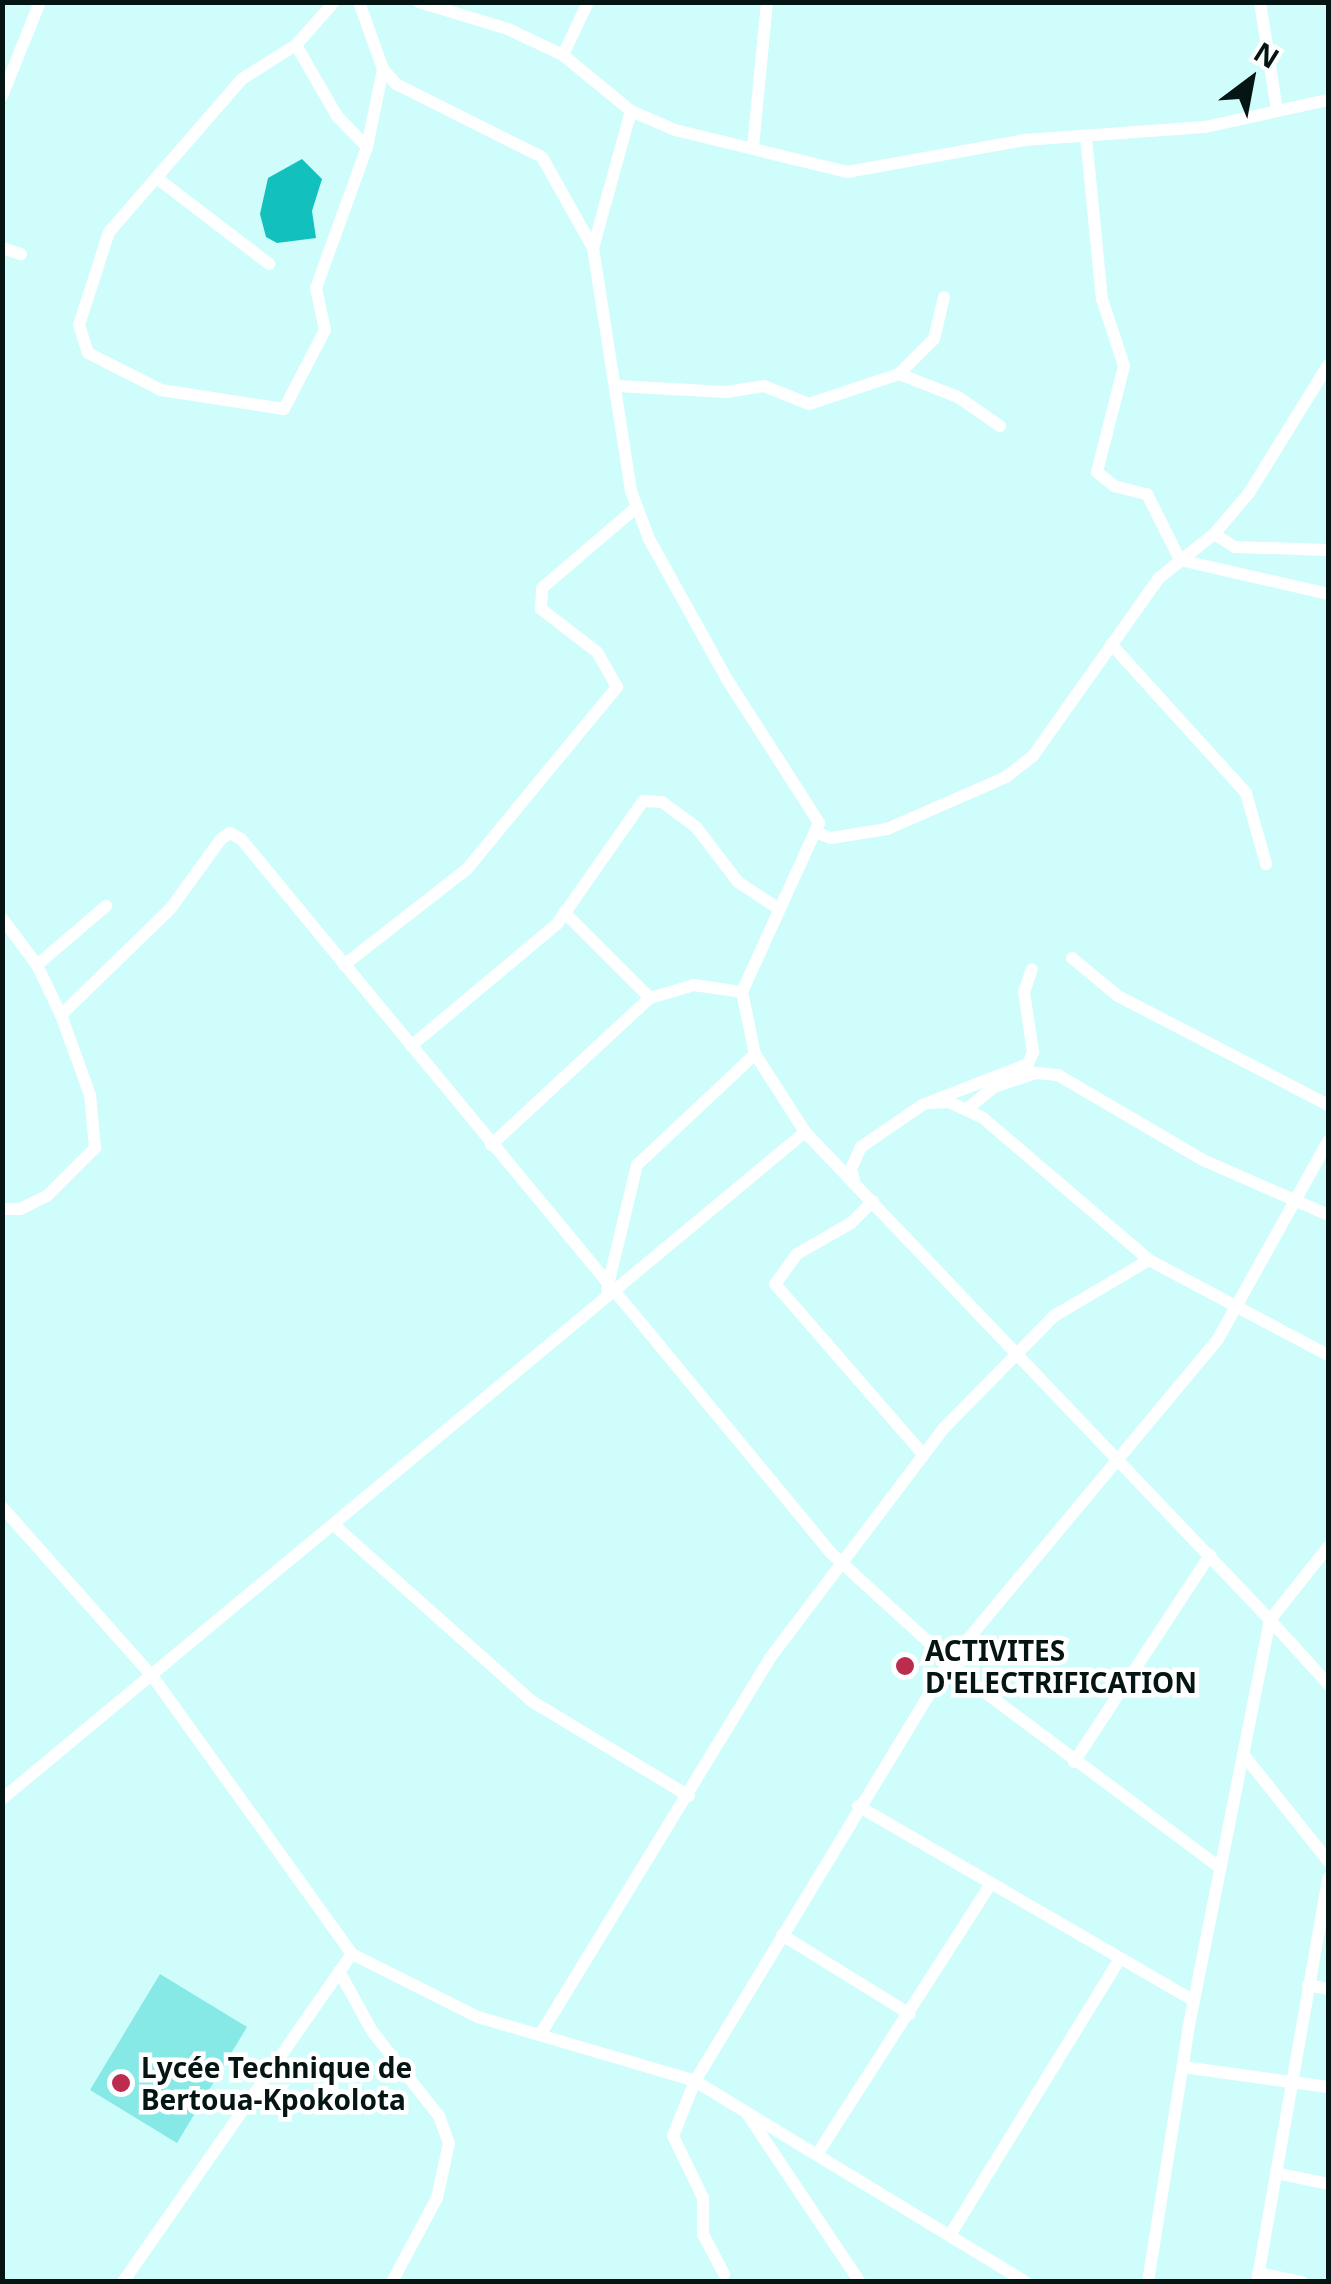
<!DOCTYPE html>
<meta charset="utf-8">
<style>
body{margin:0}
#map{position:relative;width:1331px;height:2284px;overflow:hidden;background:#cefdfb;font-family:"Noto Sans",sans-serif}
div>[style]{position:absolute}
.green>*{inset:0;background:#86e9e6}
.water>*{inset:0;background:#12c1be}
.minor>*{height:12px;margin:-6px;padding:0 6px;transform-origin:6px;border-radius:6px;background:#fff}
.dots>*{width:28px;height:28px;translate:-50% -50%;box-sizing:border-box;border:5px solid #fff;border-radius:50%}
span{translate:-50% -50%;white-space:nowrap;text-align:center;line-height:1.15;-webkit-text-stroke:9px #fff;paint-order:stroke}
.poi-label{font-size:28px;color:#041514;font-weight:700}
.left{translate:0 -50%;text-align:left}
.frame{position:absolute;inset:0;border:5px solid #041514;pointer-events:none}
.north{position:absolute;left:1201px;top:30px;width:100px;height:100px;-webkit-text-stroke:8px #fff;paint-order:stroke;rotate:32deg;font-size:28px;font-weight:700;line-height:40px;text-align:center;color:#041514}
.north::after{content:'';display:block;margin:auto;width:35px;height:45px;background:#041514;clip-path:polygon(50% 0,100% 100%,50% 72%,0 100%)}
</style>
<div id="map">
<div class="green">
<div style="clip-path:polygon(160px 1974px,247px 2027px,177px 2143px,90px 2090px)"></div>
</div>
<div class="water">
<div style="clip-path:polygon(302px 159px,322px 179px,312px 211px,316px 238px,277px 243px,266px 237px,260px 214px,268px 178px)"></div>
</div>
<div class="minor">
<div style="left:334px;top:2px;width:57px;rotate:131.5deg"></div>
<div style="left:296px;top:45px;width:64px;rotate:147.8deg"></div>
<div style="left:242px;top:79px;width:203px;rotate:131deg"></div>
<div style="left:109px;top:232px;width:98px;rotate:107.9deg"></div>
<div style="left:79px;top:325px;width:29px;rotate:72deg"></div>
<div style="left:88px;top:353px;width:82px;rotate:26.9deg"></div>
<div style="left:161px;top:390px;width:124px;rotate:8.8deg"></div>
<div style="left:284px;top:409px;width:89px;rotate:-62.6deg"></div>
<div style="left:325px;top:330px;width:43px;rotate:-102.1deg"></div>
<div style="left:316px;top:288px;width:150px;rotate:-70.1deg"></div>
<div style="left:367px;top:147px;width:80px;rotate:-78.4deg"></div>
<div style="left:359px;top:2px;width:71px;rotate:70.3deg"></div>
<div style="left:383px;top:69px;width:20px;rotate:49deg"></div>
<div style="left:396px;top:84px;width:163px;rotate:26.6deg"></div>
<div style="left:542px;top:157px;width:104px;rotate:60.7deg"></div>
<div style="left:419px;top:2px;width:93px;rotate:16.9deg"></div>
<div style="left:508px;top:29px;width:61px;rotate:25.3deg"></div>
<div style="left:563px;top:55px;width:88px;rotate:39.5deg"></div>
<div style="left:631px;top:111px;width:48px;rotate:23.4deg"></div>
<div style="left:675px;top:130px;width:177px;rotate:13.7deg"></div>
<div style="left:847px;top:172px;width:180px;rotate:-10.2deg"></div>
<div style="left:1024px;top:140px;width:181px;rotate:-4.1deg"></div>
<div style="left:1205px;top:127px;width:126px;rotate:-12.4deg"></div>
<div style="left:1260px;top:2px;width:109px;rotate:81.1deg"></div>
<div style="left:296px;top:45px;width:82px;rotate:60deg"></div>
<div style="left:337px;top:116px;width:43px;rotate:45.9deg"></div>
<div style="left:563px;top:55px;width:59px;rotate:-64.7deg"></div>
<div style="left:2px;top:96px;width:101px;rotate:-68deg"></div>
<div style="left:631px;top:111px;width:142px;rotate:105.5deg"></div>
<div style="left:593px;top:248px;width:246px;rotate:81.1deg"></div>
<div style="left:631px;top:491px;width:51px;rotate:69.4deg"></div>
<div style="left:649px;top:539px;width:162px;rotate:60.9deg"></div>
<div style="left:728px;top:681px;width:169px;rotate:57.3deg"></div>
<div style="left:819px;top:823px;width:186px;rotate:114.5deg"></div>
<div style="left:742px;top:992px;width:63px;rotate:78.2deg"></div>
<div style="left:755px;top:1054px;width:93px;rotate:57.3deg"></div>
<div style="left:805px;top:1132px;width:674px;rotate:46.38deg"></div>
<div style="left:1270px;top:1620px;width:420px;rotate:101.3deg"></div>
<div style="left:1188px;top:2032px;width:253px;rotate:99.1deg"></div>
<div style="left:1086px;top:137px;width:163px;rotate:84.4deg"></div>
<div style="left:1102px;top:299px;width:71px;rotate:71.8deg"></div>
<div style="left:1124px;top:366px;width:109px;rotate:104.3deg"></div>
<div style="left:1097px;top:472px;width:22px;rotate:39deg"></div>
<div style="left:1114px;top:486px;width:34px;rotate:14deg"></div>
<div style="left:1147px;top:494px;width:74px;rotate:63.4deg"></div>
<div style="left:1180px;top:560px;width:152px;rotate:12.9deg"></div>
<div style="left:753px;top:147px;width:146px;rotate:-84.5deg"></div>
<div style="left:158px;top:179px;width:140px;rotate:37.4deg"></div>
<div style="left:2px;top:248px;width:20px;rotate:18deg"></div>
<div style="left:899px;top:374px;width:49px;rotate:-45deg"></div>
<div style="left:934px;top:339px;width:43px;rotate:-76.6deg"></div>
<div style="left:617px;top:386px;width:109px;rotate:3.2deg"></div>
<div style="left:726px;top:392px;width:38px;rotate:-9deg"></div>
<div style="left:764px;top:386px;width:48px;rotate:21.8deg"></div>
<div style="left:809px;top:404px;width:95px;rotate:-18.4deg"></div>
<div style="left:899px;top:374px;width:63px;rotate:21.3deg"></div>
<div style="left:958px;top:397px;width:51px;rotate:34.6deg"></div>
<div style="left:1214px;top:534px;width:25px;rotate:32deg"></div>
<div style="left:1235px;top:547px;width:93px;rotate:1.8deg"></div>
<div style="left:1111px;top:644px;width:201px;rotate:47.8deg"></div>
<div style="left:1246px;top:793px;width:74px;rotate:74.3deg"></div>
<div style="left:815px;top:832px;width:17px;rotate:21deg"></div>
<div style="left:831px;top:838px;width:57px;rotate:-9.1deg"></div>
<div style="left:887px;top:829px;width:130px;rotate:-23.6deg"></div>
<div style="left:1006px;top:777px;width:34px;rotate:-38deg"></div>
<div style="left:1033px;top:756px;width:218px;rotate:-54.7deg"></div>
<div style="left:1159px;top:578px;width:70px;rotate:-38.7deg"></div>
<div style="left:1214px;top:534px;width:54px;rotate:-49.5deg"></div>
<div style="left:1249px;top:493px;width:150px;rotate:-58.3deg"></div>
<div style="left:564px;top:912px;width:122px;rotate:45deg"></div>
<div style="left:2px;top:918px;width:59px;rotate:53.3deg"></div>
<div style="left:37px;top:965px;width:55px;rotate:64.4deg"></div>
<div style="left:61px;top:1015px;width:153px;rotate:-44.2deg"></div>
<div style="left:171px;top:908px;width:85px;rotate:-54.1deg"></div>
<div style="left:221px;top:839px;width:11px;rotate:-34deg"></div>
<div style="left:230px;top:833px;width:13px;rotate:29deg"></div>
<div style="left:241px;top:839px;width:926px;rotate:50.43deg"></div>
<div style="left:831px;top:1553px;width:200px;rotate:42.4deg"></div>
<div style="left:979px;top:1688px;width:299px;rotate:36.7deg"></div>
<div style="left:1072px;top:958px;width:60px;rotate:39.6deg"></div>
<div style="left:1118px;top:996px;width:237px;rotate:27.4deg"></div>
<div style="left:37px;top:965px;width:91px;rotate:-40.5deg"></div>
<div style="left:344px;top:965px;width:156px;rotate:-38deg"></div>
<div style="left:467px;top:869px;width:236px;rotate:-50.5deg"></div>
<div style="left:617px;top:687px;width:40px;rotate:-119.7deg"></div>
<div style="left:597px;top:652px;width:71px;rotate:-142.5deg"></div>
<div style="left:541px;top:609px;width:21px;rotate:-87deg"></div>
<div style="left:542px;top:588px;width:125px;rotate:-40.5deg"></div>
<div style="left:411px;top:1046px;width:190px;rotate:-39.9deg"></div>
<div style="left:557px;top:924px;width:150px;rotate:-55deg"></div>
<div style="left:643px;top:801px;width:19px;rotate:3deg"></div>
<div style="left:662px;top:802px;width:42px;rotate:36.3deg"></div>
<div style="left:696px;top:827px;width:69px;rotate:52.6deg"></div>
<div style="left:738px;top:882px;width:45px;rotate:33.3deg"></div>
<div style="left:930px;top:1103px;width:19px;rotate:-3deg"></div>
<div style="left:949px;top:1102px;width:38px;rotate:25deg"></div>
<div style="left:983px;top:1118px;width:218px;rotate:40.5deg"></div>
<div style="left:1149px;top:1260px;width:203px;rotate:28deg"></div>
<div style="left:968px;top:1108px;width:33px;rotate:-39deg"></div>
<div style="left:994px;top:1087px;width:44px;rotate:-18.4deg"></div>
<div style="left:1036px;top:1073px;width:22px;rotate:5deg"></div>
<div style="left:1058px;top:1075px;width:168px;rotate:30.4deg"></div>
<div style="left:1203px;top:1160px;width:137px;rotate:23.7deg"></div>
<div style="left:491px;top:1145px;width:217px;rotate:-42.8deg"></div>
<div style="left:650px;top:998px;width:46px;rotate:-16.5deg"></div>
<div style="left:694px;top:985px;width:49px;rotate:8.3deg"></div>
<div style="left:854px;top:1179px;width:10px;rotate:-107deg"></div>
<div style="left:851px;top:1169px;width:24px;rotate:-66deg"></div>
<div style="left:861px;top:1147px;width:74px;rotate:-34.5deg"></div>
<div style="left:922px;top:1105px;width:114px;rotate:-21.1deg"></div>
<div style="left:1028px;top:1064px;width:13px;rotate:-67deg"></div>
<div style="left:1033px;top:1052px;width:61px;rotate:-98.5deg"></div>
<div style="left:1024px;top:992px;width:24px;rotate:-71deg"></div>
<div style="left:873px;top:1201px;width:31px;rotate:135deg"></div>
<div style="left:851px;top:1223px;width:62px;rotate:150.1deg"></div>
<div style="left:797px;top:1254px;width:37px;rotate:126deg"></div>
<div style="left:775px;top:1284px;width:225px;rotate:49deg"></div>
<div style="left:2px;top:1209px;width:18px"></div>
<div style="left:20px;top:1209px;width:30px;rotate:-26deg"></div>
<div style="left:47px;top:1196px;width:68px;rotate:-45deg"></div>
<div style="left:95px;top:1148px;width:53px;rotate:-95.4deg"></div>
<div style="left:90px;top:1095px;width:85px;rotate:-109.9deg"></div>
<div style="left:607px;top:1289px;width:128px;rotate:-76.4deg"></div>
<div style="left:637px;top:1165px;width:162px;rotate:-43.2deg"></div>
<div style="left:2px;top:1507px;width:227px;rotate:48.4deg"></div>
<div style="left:153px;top:1677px;width:341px;rotate:54.3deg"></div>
<div style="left:352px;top:1954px;width:141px;rotate:26.6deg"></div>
<div style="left:478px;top:2017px;width:226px;rotate:16.4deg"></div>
<div style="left:695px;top:2081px;width:387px;rotate:31.3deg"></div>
<div style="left:334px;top:1525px;width:266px;rotate:41.7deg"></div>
<div style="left:533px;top:1702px;width:182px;rotate:31.1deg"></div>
<div style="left:1328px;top:1547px;width:93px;rotate:128.5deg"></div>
<div style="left:1270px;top:1620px;width:86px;rotate:47.8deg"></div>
<div style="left:1243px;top:1754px;width:137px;rotate:51.5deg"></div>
<div style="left:1074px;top:1762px;width:248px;rotate:-56.7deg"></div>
<div style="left:2px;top:1799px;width:1044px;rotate:-39.71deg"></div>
<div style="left:858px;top:1806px;width:388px;rotate:30.1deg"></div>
<div style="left:782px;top:1935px;width:150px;rotate:31.7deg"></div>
<div style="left:339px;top:1971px;width:68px;rotate:61.2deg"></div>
<div style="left:372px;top:2031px;width:108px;rotate:51.8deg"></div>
<div style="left:439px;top:2116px;width:29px;rotate:70deg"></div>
<div style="left:449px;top:2143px;width:56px;rotate:102.3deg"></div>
<div style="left:437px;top:2198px;width:95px;rotate:118.2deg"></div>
<div style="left:1308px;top:1985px;width:20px;rotate:11deg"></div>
<div style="left:540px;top:2035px;width:442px;rotate:-58.6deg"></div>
<div style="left:770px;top:1658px;width:290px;rotate:-52.9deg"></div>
<div style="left:945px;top:1427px;width:156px;rotate:-45.5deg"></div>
<div style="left:1054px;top:1316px;width:110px;rotate:-30.5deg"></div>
<div style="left:1183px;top:2067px;width:146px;rotate:7.9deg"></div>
<div style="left:746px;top:2112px;width:205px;rotate:56.2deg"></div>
<div style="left:818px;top:2153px;width:320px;rotate:-57.3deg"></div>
<div style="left:1276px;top:2173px;width:53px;rotate:11.9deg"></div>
<div style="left:950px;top:2235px;width:323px;rotate:-58.4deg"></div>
<div style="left:1258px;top:2273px;width:45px;rotate:11.6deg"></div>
<div style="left:724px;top:2274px;width:45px;rotate:-117.7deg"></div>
<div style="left:703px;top:2234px;width:36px;rotate:-90deg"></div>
<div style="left:703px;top:2198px;width:69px;rotate:-115.8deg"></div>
<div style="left:673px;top:2136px;width:59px;rotate:-68.2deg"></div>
<div style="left:695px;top:2081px;width:490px;rotate:-58.8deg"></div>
<div style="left:949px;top:1662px;width:420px;rotate:-50.2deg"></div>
<div style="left:1218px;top:1339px;width:227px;rotate:-60.9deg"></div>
<div style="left:123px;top:2282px;width:400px;rotate:-55.1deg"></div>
<div style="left:1257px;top:2282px;width:410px;rotate:-80deg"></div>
</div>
<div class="dots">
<div style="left:905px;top:1666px;background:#bc2c4e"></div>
<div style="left:121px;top:2083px;background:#bc2c4e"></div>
</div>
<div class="poi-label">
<span class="left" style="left:925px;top:1666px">ACTIVITES<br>D'ELECTRIFICATION</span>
<span class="left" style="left:141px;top:2083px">Lycée Technique de<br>Bertoua-Kpokolota</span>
</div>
<div class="frame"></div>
<div class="north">N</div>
</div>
